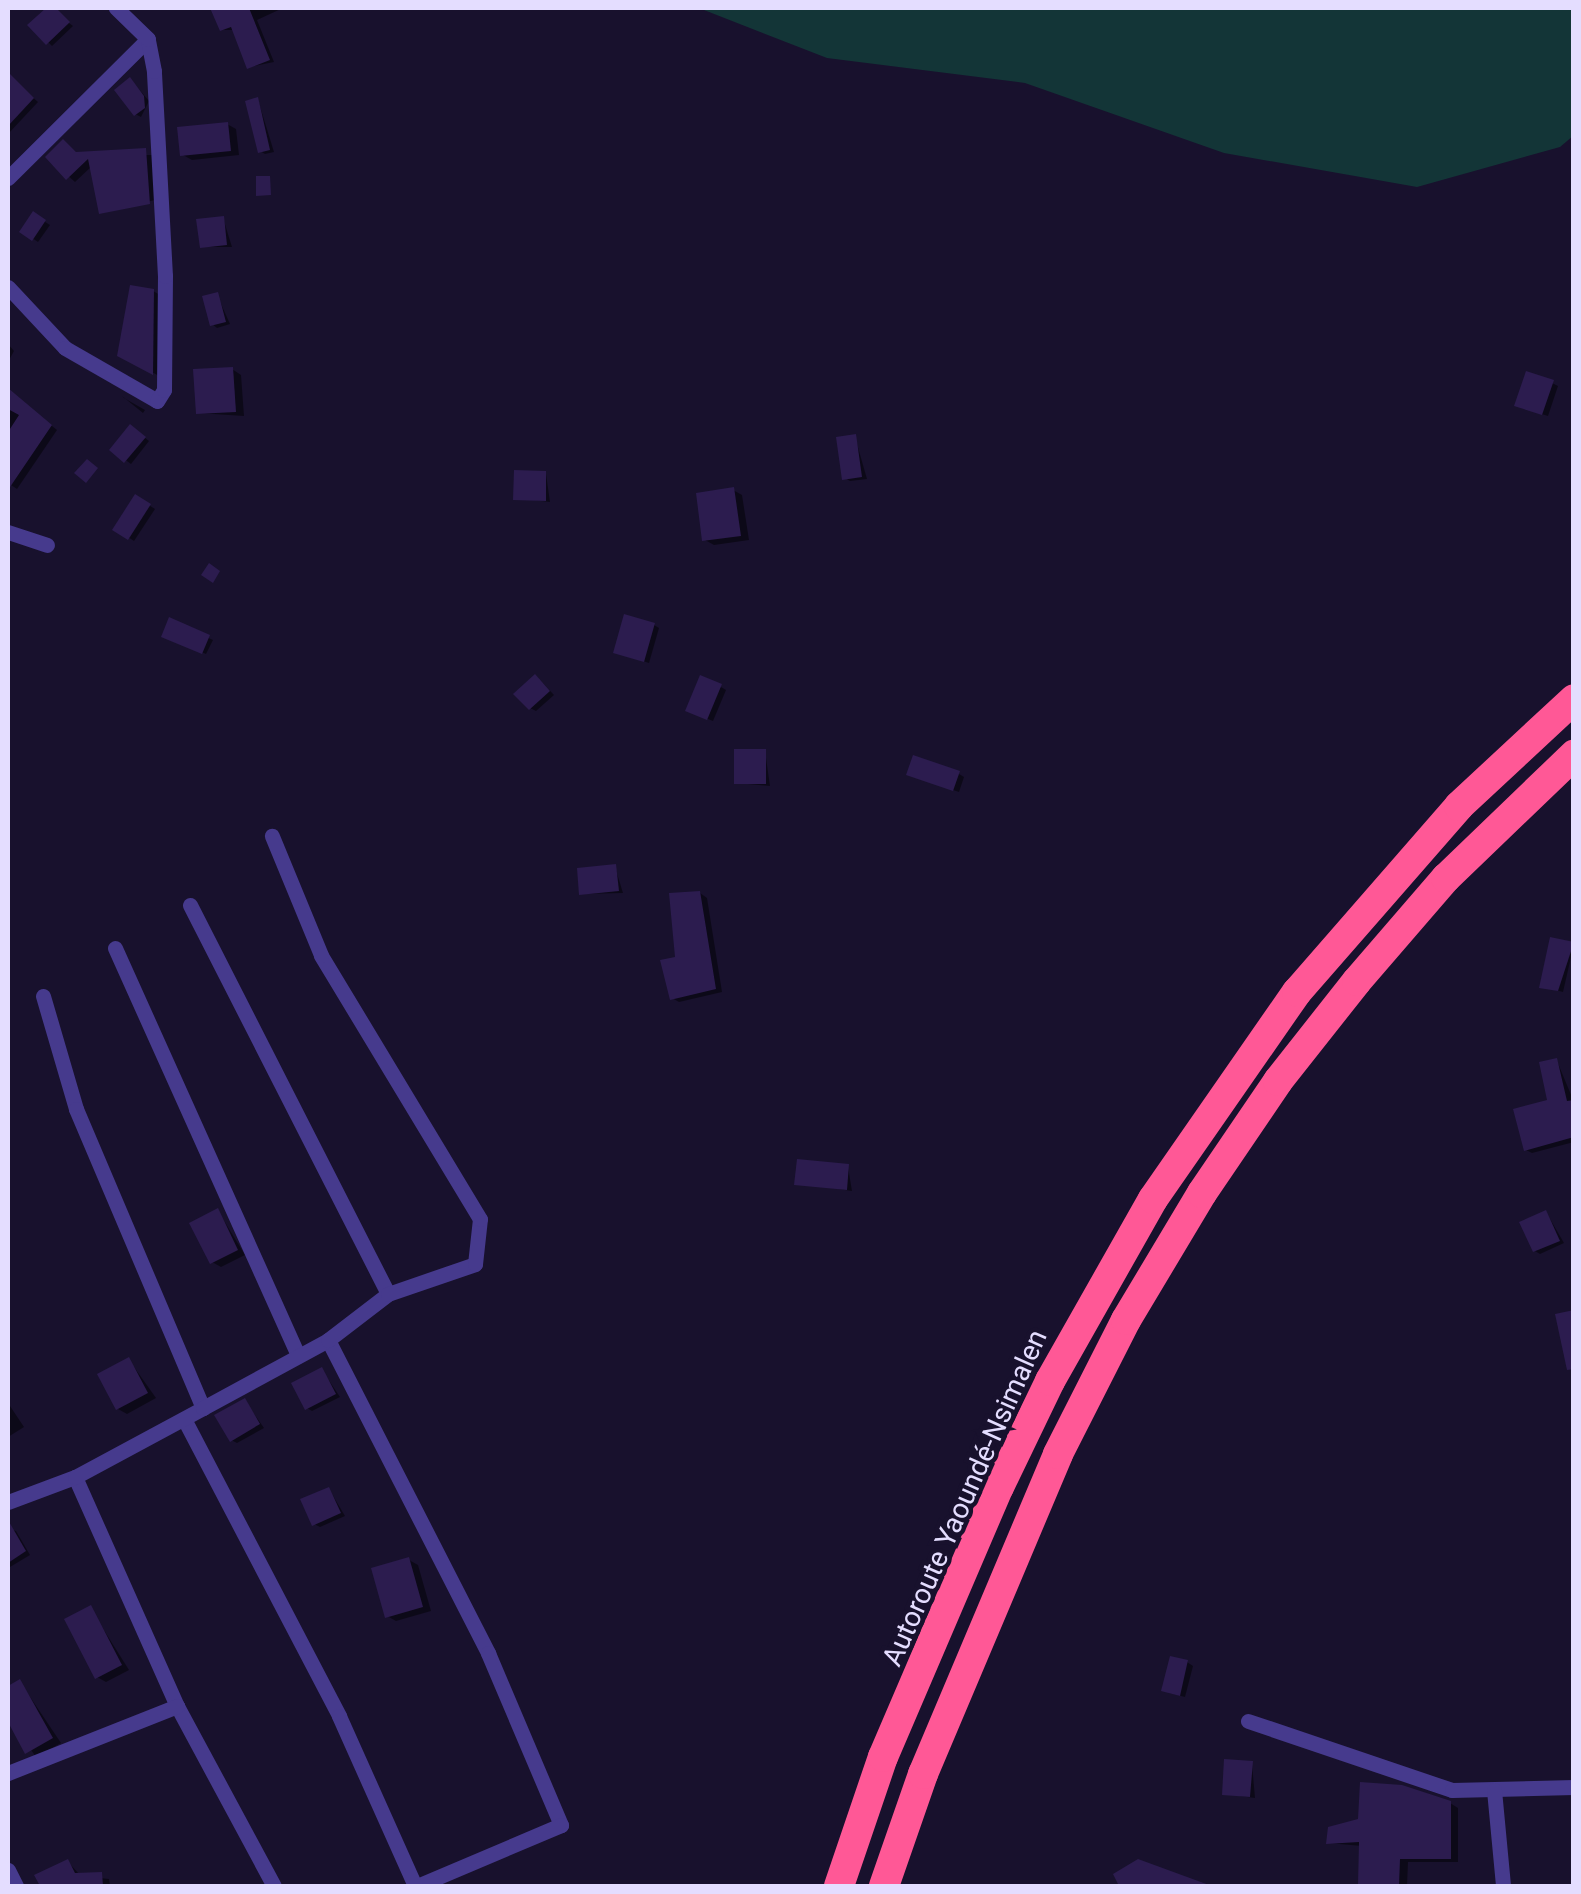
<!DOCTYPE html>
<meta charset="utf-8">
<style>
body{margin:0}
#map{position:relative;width:1581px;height:1894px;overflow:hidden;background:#18112d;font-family:Roboto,sans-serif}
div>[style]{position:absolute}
.green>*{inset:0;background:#133537}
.shadow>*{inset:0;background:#0007}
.building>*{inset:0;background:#2c1c4f}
.minor>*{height:15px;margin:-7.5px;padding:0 7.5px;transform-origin:7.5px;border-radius:7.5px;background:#463a8d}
.motorway>*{height:30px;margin:-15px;padding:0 15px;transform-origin:15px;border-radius:15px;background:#ff5896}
span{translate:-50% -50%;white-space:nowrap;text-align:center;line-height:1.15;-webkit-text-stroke:9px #18112d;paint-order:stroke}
.street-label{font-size:28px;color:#e4ddff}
.frame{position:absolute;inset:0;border:10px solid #e4ddff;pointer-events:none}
</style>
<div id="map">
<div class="green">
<div style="clip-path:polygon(613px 8px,1573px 8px,1573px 136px,1560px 147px,1417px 187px,1224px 153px,1025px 83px,827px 58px,704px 10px)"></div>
</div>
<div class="shadow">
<div style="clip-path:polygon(49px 8px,73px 26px,52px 46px,31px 25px)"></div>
<div style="clip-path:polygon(213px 8px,283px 8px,257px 20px,274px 62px,249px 67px,234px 30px,222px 30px)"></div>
<div style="clip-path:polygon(131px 80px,149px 101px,141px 117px,135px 114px)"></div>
<div style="clip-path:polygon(14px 81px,38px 102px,8px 134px,8px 87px)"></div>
<div style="clip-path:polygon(258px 100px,274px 152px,265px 154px,260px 151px)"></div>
<div style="clip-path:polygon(227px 124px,236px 129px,239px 155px,192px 160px,183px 155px)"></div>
<div style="clip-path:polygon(64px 142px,79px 155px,152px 155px,155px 200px,102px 212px,92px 166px,75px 182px,48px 158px)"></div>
<div style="clip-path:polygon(34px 215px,50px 225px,38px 242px,22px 231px)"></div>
<div style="clip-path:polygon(223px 218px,232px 247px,202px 247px)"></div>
<div style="clip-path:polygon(153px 291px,162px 296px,161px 377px,120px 355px)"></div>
<div style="clip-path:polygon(217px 295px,230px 324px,217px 328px,212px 324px)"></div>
<div style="clip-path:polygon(8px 344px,14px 351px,8px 362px)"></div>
<div style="clip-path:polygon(232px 369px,241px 375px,244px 416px,198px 413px)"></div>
<div style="clip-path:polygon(1552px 383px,1558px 386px,1548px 416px,1522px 408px)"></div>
<div style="clip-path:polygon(8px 391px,57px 430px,17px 489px,8px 483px)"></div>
<div style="clip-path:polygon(122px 396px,124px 398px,145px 410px,143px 413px)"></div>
<div style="clip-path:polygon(136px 431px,149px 441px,131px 464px,112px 450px)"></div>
<div style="clip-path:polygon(855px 437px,867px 479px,850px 481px,845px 478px)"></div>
<div style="clip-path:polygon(546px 474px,550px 502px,516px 498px)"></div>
<div style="clip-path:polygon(733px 490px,742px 495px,749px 540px,714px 545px,705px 540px)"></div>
<div style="clip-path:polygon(136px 497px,155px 509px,134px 541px,116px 529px)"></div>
<div style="clip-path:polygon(170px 621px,213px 640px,206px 654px,164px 636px)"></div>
<div style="clip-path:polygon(654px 625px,659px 628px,649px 663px,621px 654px)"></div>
<div style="clip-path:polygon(540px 680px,554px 695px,536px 711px,530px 708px)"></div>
<div style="clip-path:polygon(721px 687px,726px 690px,713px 721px,693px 713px)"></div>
<div style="clip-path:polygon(765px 751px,770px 786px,737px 783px)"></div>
<div style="clip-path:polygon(959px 774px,964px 777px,959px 792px,914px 777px)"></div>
<div style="clip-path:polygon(615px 867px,623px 893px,582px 894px)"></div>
<div style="clip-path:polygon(700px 893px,707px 898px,722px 992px,679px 1002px,672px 998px,678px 959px)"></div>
<div style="clip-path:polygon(1552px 940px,1574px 944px,1563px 992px,1541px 986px)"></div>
<div style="clip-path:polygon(1557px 1061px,1574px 1102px,1574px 1142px,1532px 1153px,1526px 1150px,1550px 1102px)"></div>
<div style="clip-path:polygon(848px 1167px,852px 1191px,797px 1183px)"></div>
<div style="clip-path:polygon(218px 1211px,245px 1255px,221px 1267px,212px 1262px)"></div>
<div style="clip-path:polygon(1546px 1212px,1564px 1243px,1540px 1254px,1535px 1251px)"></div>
<div style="clip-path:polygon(129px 1360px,156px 1398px,127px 1414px,118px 1409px)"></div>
<div style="clip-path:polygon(322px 1370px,340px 1397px,312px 1411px,307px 1408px)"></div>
<div style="clip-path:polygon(245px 1401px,264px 1428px,237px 1443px,231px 1440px)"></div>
<div style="clip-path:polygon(8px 1403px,24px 1427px,8px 1437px)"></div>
<div style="clip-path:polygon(329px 1489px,345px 1516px,320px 1527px,314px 1524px)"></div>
<div style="clip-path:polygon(8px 1529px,16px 1531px,30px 1555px,10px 1567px)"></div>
<div style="clip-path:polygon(409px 1560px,418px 1565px,431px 1611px,396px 1621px,387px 1616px)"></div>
<div style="clip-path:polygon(90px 1608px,129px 1670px,106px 1682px,97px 1677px)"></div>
<div style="clip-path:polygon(1187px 1662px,1193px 1666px,1185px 1697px,1169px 1693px)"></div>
<div style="clip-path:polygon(20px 1682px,61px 1743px,36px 1757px,8px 1717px,8px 1689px)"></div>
<div style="clip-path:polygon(1252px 1764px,1255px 1798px,1224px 1794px)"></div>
<div style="clip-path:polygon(1450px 1803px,1458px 1808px,1458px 1862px,1408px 1862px,1407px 1886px,1365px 1886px,1362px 1846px,1328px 1843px)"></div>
<div style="clip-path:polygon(68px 1862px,81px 1876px,109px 1879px,110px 1886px,43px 1886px,38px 1876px)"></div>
</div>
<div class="building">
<div style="clip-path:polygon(46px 8px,56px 8px,70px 22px,46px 45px,27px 25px)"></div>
<div style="clip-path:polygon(210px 8px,249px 8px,270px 60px,247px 69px,231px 27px,220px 31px)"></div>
<div style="clip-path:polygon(8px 72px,34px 98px,8px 126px)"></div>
<div style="clip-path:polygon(130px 77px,144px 96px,145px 108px,134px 116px,114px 90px)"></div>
<div style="clip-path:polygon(258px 97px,270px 150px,258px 153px,245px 101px)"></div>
<div style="clip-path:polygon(228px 122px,231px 151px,180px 156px,177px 127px)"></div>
<div style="clip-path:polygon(63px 139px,76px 152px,146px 148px,150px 204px,99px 214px,88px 159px,66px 180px,45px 157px)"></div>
<div style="clip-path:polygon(256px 176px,270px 176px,271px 195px,256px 196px)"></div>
<div style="clip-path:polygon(33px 211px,46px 220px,32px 241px,19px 232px)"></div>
<div style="clip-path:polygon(224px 216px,227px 245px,200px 248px,196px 219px)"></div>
<div style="clip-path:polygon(130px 285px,154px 289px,153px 375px,117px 356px)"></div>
<div style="clip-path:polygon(218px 292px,226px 322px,210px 326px,202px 296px)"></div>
<div style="clip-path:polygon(233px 367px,236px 412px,196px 414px,193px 369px)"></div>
<div style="clip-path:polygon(1526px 371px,1554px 380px,1542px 415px,1514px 406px)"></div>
<div style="clip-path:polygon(8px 388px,52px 425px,8px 490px,8px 432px,19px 415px,8px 409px)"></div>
<div style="clip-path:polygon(130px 424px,146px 437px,124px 463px,109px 450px)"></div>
<div style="clip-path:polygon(856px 434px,862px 477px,842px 480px,836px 437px)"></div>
<div style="clip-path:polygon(87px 459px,98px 468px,86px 483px,74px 473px)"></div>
<div style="clip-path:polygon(514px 470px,546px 471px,546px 501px,513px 500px)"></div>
<div style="clip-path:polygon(734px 487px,741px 536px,702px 541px,696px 493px)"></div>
<div style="clip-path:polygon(135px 494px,151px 504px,128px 540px,112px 530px)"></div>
<div style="clip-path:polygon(209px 563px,220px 571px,213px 583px,201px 575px)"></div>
<div style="clip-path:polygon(624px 614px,655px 623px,644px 662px,613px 653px)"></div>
<div style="clip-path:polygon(169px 617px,210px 635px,202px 654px,161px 637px)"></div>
<div style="clip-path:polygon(535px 674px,550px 691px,529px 710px,513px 694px)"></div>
<div style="clip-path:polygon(700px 675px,722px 684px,707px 720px,685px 711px)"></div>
<div style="clip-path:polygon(734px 749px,766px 749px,766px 784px,734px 784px)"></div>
<div style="clip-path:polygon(913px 755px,960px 771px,953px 791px,906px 775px)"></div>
<div style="clip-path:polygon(616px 864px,619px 891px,579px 895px,577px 868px)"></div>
<div style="clip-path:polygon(700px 891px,716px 989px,670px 1000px,660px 960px,675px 957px,669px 893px)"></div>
<div style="clip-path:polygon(1550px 937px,1574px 942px,1558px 991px,1539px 988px)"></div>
<div style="clip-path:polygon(1557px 1058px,1567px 1101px,1574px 1100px,1574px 1137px,1524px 1151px,1513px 1109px,1547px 1100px,1539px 1062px)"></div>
<div style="clip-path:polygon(797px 1159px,849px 1164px,847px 1190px,794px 1185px)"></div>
<div style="clip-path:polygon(218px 1208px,238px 1250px,210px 1264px,189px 1223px)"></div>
<div style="clip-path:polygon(1546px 1210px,1560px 1241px,1533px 1252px,1519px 1222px)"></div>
<div style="clip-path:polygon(1574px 1310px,1574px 1369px,1567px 1370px,1555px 1314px)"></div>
<div style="clip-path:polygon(129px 1357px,148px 1393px,116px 1410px,97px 1374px)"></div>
<div style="clip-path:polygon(322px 1367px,336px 1394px,305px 1410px,291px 1383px)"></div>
<div style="clip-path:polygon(245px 1398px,260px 1424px,230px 1442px,214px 1415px)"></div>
<div style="clip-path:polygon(329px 1487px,341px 1513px,312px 1526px,300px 1499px)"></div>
<div style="clip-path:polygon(8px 1520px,26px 1551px,8px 1563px)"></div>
<div style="clip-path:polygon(409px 1557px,423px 1607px,385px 1618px,371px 1568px)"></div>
<div style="clip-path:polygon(91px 1605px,122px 1665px,95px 1679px,64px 1619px)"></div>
<div style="clip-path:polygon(1170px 1656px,1188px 1660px,1180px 1696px,1161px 1691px)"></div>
<div style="clip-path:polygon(20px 1679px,53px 1738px,25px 1754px,8px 1722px,8px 1686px)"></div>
<div style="clip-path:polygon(1224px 1759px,1253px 1761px,1250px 1797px,1222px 1795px)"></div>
<div style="clip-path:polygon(1360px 1782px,1402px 1785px,1451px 1801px,1451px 1859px,1400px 1859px,1399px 1886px,1358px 1885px,1359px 1842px,1326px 1844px,1328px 1827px,1358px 1819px)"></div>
<div style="clip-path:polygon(68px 1859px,75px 1873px,102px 1872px,103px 1886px,40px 1886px,34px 1875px)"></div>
<div style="clip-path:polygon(1138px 1859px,1209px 1885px,1209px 1886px,1119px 1886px,1113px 1874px)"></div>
</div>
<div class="minor">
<div style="left:8px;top:178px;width:197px;rotate:-44.8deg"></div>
<div style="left:8px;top:287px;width:83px;rotate:46.9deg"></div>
<div style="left:65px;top:348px;width:106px;rotate:29.9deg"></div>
<div style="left:157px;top:401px;width:13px;rotate:-58deg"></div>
<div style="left:164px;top:390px;width:114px;rotate:-89.5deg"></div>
<div style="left:165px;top:276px;width:205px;rotate:-93.1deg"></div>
<div style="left:154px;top:71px;width:33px;rotate:-101deg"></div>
<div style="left:148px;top:39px;width:45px;rotate:-135.9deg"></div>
<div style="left:8px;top:532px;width:41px;rotate:18.4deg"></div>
<div style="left:190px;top:905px;width:436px;rotate:63deg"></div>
<div style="left:115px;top:948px;width:447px;rotate:65.8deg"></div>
<div style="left:43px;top:996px;width:118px;rotate:73.7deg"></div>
<div style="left:76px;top:1109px;width:325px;rotate:67deg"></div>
<div style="left:328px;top:1340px;width:352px;rotate:62.9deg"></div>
<div style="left:488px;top:1653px;width:187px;rotate:67deg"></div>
<div style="left:561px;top:1825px;width:156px;rotate:157deg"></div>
<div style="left:184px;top:1419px;width:335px;rotate:62.4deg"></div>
<div style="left:339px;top:1716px;width:186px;rotate:65.9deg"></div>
<div style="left:75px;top:1477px;width:251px;rotate:66deg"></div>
<div style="left:177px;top:1706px;width:204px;rotate:61.7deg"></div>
<div style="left:8px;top:1502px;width:72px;rotate:-20.5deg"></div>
<div style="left:75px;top:1477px;width:145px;rotate:-28.3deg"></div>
<div style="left:203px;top:1408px;width:142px;rotate:-28.5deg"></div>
<div style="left:328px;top:1340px;width:76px;rotate:-37.5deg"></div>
<div style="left:388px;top:1294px;width:92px;rotate:-19deg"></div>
<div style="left:475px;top:1264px;width:45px;rotate:-83.7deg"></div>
<div style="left:480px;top:1219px;width:308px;rotate:-121.1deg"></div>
<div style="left:321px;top:955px;width:129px;rotate:-112.4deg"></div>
<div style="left:1248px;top:1721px;width:215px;rotate:18.7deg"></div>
<div style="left:1452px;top:1790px;width:122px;rotate:-1.4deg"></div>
<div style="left:8px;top:1773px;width:182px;rotate:-21.6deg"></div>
<div style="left:1494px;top:1790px;width:96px;rotate:84.6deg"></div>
<div style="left:8px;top:1870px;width:18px;rotate:63deg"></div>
</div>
<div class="motorway">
<div style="left:839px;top:1886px;width:136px;rotate:-71.2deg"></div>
<div style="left:883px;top:1757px;width:294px;rotate:-66.8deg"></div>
<div style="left:999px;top:1487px;width:118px;rotate:-64.3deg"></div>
<div style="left:1050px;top:1381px;width:209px;rotate:-60.5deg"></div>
<div style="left:1153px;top:1199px;width:252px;rotate:-55.2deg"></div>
<div style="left:1297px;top:992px;width:247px;rotate:-48.9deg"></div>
<div style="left:1459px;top:806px;width:157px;rotate:-42.9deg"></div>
<div style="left:884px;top:1886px;width:119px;rotate:-70.8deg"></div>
<div style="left:923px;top:1774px;width:347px;rotate:-67.1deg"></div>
<div style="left:1058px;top:1454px;width:150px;rotate:-63.1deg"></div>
<div style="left:1126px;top:1320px;width:148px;rotate:-59.1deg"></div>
<div style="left:1202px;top:1193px;width:135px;rotate:-55.8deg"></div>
<div style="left:1278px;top:1081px;width:127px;rotate:-51.7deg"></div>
<div style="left:1357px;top:981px;width:136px;rotate:-49.2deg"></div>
<div style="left:1446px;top:878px;width:178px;rotate:-43.9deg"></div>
</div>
<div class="street-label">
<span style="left:965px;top:1498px;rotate:-66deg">Autoroute Yaoundé-Nsimalen</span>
</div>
<div class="frame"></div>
</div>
